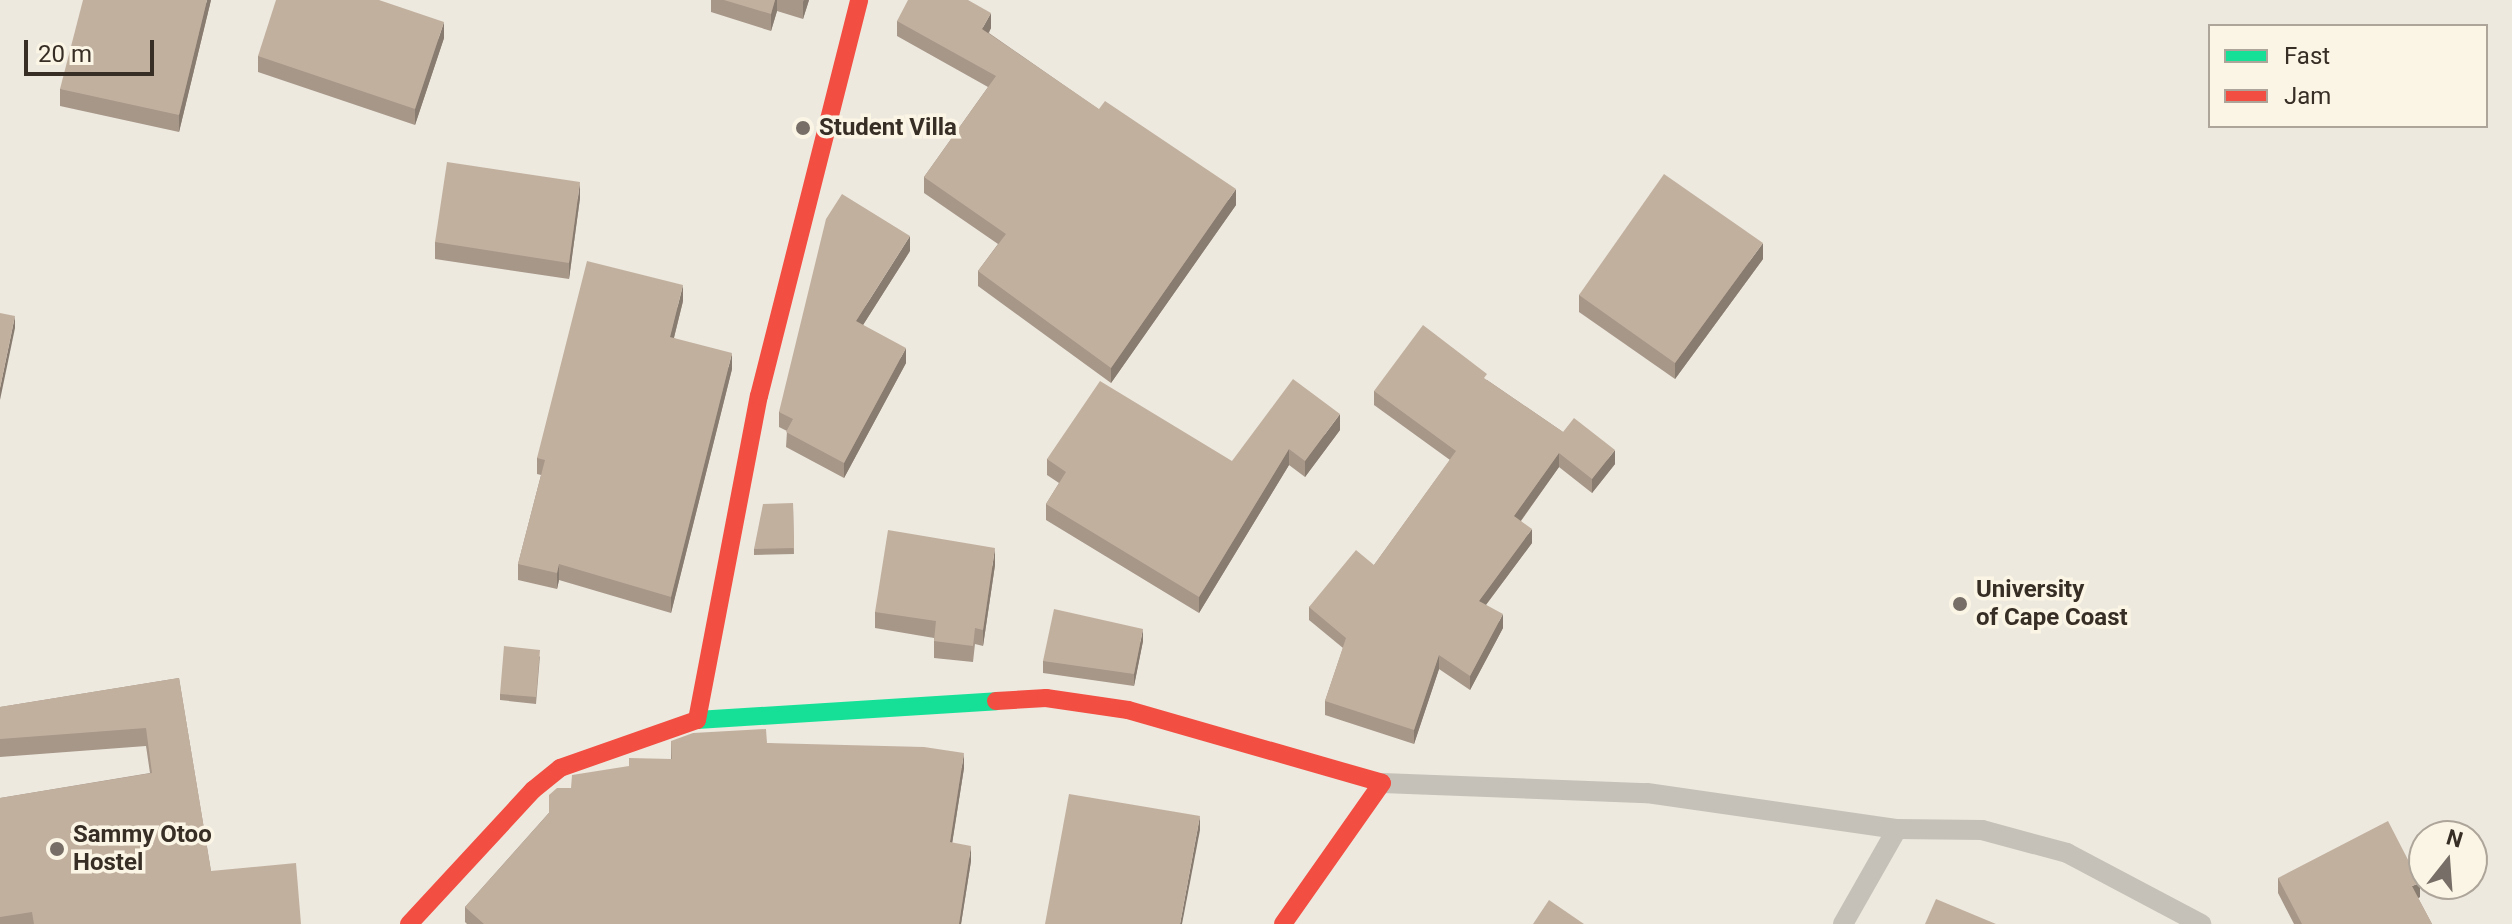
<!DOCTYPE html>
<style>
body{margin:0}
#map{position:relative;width:2512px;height:924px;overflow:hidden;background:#ede9df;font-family:Roboto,sans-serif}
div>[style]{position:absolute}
.lane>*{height:20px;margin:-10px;padding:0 10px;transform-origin:10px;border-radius:10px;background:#c6c1b8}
.fast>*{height:18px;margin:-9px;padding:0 9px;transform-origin:9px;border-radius:9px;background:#16e098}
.jam>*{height:18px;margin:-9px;padding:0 9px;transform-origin:9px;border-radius:9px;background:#f24e42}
.wall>*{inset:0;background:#a79789}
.shaded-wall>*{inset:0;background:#887b6f}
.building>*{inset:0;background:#c2b09f}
.dots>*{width:22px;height:22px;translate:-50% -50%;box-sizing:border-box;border:4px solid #fbf5e5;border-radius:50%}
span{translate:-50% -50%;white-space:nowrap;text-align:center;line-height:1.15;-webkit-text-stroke:7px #fbf5e5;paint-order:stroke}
.poi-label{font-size:24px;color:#372e26;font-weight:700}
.left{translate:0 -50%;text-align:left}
.legend{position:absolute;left:2208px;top:24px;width:280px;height:104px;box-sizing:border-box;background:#fbf5e5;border:2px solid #ada599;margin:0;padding:10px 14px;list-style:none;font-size:24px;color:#372e26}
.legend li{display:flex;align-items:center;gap:16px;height:40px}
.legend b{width:40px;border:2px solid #ada599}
.north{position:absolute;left:2408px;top:820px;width:80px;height:80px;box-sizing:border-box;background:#fbf5e5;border:2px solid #ada599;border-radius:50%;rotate:17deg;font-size:22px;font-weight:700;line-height:32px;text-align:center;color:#372e26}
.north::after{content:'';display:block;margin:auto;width:28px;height:36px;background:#776f67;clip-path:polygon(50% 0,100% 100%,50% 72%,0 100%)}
.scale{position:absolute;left:24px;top:40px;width:130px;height:36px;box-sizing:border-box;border:4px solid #372e26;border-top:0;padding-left:10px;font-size:24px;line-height:28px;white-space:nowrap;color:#372e26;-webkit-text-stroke:6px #fbf5e5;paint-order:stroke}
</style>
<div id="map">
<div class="lane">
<div style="left:1382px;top:783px;width:265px;rotate:2.2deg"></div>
<div style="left:1647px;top:793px;width:253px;rotate:8.2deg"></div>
<div style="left:1843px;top:924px;width:109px;rotate:-60.4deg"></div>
<div style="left:1897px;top:829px;width:85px;rotate:0.7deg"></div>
<div style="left:1982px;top:830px;width:88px;rotate:15.1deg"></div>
<div style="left:2067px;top:853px;width:152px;rotate:27.9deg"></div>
</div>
<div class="fast">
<div style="left:697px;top:720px;width:300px;rotate:-3.6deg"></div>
</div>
<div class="jam">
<div style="left:996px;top:701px;width:50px;rotate:-3.4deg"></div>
<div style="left:1046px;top:698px;width:83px;rotate:8.3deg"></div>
<div style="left:1128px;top:710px;width:264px;rotate:16deg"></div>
<div style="left:1382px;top:783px;width:172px;rotate:125.1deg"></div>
<div style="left:697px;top:720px;width:330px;rotate:-79.2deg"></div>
<div style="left:759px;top:396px;width:408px;rotate:-75.8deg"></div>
<div style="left:409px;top:924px;width:183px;rotate:-47.2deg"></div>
<div style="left:533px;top:790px;width:35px;rotate:-39deg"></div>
<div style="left:560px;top:768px;width:145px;rotate:-19.3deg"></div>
</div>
<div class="wall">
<div style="clip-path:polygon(211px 0,179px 132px,60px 106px,60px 89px)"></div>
<div style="clip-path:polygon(711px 0,809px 0,803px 19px,777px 11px,771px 31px,711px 12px)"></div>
<div style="clip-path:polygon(897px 21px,991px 28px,989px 33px,1236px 205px,1111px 383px,978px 286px,978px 271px,998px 244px,924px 193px,924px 177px,988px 87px,897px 36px)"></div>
<div style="clip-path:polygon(444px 38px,415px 125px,258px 72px,258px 56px)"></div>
<div style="clip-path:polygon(580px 198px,569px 279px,435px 259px,435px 242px)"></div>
<div style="clip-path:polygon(910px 251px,863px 325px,906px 363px,844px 478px,786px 447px,787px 431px,779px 427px,779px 412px)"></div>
<div style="clip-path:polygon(1763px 259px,1675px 379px,1579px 312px,1579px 295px)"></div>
<div style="clip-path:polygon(683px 301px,674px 338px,732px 369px,671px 613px,559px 580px,557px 589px,518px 580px,518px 564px,541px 475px,537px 474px,537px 458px)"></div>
<div style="clip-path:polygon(1487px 380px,1563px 432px,1615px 464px,1592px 493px,1559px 467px,1521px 521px,1532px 543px,1486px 605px,1503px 628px,1470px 690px,1439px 669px,1414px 744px,1325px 715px,1325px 701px,1343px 648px,1309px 620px,1309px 607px,1374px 565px,1450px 460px,1374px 405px,1374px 391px)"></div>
<div style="clip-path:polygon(1340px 430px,1305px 477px,1289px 465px,1199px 613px,1046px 520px,1046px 504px,1059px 483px,1047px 475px,1047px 459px,1232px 461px)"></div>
<div style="clip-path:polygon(793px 503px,794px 554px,754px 555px,754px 549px)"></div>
<div style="clip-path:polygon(995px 565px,983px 646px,975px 644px,973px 662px,934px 658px,934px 638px,875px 628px,875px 612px)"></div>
<div style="clip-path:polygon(1143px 641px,1134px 686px,1043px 673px,1043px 661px)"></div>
<div style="clip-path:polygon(540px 656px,536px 704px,500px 700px,500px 694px)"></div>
<div style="clip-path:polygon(179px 678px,211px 871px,301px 924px,0 924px,0 798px,150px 773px,146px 746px,0 757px,0 707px)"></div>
<div style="clip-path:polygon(671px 741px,767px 743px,964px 768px,952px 843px,971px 861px,961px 924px,467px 924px,465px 922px,465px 907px,571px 788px,671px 759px)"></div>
<div style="clip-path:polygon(2278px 878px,2420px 897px,2418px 898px,2432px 924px,2294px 924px,2278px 893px)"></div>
</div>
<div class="shaded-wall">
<div style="clip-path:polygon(207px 0,211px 0,179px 132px,179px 115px)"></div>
<div style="clip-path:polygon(775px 0,777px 0,777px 11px,771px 31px,771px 14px)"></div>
<div style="clip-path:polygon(804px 0,809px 0,803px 19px,803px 2px)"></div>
<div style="clip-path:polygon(991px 13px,991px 28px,982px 44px,982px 29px)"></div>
<div style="clip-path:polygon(444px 22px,444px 38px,415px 125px,415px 109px)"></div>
<div style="clip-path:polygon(580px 182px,580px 198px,569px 279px,569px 263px)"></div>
<div style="clip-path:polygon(1236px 189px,1236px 205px,1111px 383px,1111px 368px)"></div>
<div style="clip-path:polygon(910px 236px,910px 251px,856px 336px,856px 321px)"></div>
<div style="clip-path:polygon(1763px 243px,1763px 259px,1675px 379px,1675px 363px)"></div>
<div style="clip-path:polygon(683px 285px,683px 301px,670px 353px,670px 337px)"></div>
<div style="clip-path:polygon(15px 316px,15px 328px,0 400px,0 388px)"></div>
<div style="clip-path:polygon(906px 348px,906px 363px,844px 478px,844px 463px)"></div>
<div style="clip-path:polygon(732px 353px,732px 369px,671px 613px,671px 597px)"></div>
<div style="clip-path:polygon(1340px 414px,1340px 430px,1305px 477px,1305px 461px)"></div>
<div style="clip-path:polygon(1289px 449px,1289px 465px,1199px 613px,1199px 597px)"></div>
<div style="clip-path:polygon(1615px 450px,1615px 464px,1592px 493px,1592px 479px)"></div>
<div style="clip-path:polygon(1559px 453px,1559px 467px,1514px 530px,1514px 516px)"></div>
<div style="clip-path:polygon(1532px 529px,1532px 543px,1479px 614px,1479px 601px)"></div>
<div style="clip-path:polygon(995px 548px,995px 565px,983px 646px,983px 630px)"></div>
<div style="clip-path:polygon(559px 564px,559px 580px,557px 589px,557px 573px)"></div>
<div style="clip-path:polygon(1503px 614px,1503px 628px,1470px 690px,1470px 676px)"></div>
<div style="clip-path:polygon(1143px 629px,1143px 641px,1134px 686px,1134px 674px)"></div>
<div style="clip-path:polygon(1439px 655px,1439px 669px,1414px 744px,1414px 730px)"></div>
<div style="clip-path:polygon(964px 753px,964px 768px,950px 857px,950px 842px)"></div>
<div style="clip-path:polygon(1200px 816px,1200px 830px,1182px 924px,1180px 924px)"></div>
<div style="clip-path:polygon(971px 846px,971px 861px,961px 924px,959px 924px)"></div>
<div style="clip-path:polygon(2420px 883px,2420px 897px,2412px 901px,2412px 886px)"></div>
</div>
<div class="building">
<div style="clip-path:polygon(83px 0,207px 0,179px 115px,60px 89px)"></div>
<div style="clip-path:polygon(276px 0,379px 0,444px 22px,415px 109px,258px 56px)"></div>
<div style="clip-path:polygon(724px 0,775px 0,771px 14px)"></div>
<div style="clip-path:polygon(908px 0,968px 0,991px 13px,982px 29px,1099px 109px,1105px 101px,1236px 189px,1111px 368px,978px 271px,1006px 234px,924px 177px,996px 76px,897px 21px)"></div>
<div style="clip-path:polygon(447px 162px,580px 182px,569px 263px,435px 242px)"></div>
<div style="clip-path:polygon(1664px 174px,1763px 243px,1675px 363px,1579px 295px)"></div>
<div style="clip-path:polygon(842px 194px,910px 236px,856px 321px,906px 348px,844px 463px,786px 432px,793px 419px,779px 412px,826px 219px)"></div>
<div style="clip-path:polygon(587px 261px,683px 285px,670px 337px,732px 353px,671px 597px,559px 564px,557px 573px,518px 564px,545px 460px,537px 458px)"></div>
<div style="clip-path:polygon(0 313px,15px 316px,0 388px)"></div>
<div style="clip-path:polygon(1423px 325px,1487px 374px,1484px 378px,1563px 432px,1574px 418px,1615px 450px,1592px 479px,1559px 453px,1514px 516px,1532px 529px,1479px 601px,1503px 614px,1470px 676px,1439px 655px,1414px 730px,1325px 701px,1346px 638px,1309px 607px,1356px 550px,1374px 565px,1456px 451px,1374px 391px)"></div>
<div style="clip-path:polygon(1293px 379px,1340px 414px,1305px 461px,1289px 449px,1199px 597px,1046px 504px,1066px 472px,1047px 459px,1100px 381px,1232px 461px)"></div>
<div style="clip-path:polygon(793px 503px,794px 548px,754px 549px,763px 504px)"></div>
<div style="clip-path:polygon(888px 530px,995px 548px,983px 630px,975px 628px,973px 646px,934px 641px,936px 621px,875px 612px)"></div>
<div style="clip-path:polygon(1054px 609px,1143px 629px,1134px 674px,1043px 661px)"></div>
<div style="clip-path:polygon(504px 646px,540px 650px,536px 697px,500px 694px)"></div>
<div style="clip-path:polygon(179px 678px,211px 871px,296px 863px,301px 924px,34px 924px,32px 912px,0 917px,0 798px,152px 773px,146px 728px,0 739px,0 707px)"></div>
<div style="clip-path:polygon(766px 729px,767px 743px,924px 747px,964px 753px,950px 842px,971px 846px,959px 924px,484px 924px,465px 907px,549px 813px,549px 795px,557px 788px,571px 788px,572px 775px,629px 766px,629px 758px,672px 759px,671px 741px,693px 733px)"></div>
<div style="clip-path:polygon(1069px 794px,1200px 816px,1180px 924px,1045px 924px)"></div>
<div style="clip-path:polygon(2388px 821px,2420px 883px,2412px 886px,2432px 924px,2302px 924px,2278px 878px)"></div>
<div style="clip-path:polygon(1936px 899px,1996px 924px,1925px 924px)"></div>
<div style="clip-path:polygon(1549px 900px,1584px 924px,1533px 924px)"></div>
</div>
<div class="dots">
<div style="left:803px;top:128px;background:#776f67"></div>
<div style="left:1960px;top:604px;background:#776f67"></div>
<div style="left:57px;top:849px;background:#776f67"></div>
</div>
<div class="poi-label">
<span class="left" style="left:819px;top:128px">Student Villa</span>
<span class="left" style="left:1976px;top:604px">University<br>of Cape Coast</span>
<span class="left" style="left:73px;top:849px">Sammy Otoo<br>Hostel</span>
</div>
<ul class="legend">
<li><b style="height:10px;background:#16e098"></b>Fast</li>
<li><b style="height:10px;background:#f24e42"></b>Jam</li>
</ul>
<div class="north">N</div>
<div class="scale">20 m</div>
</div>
